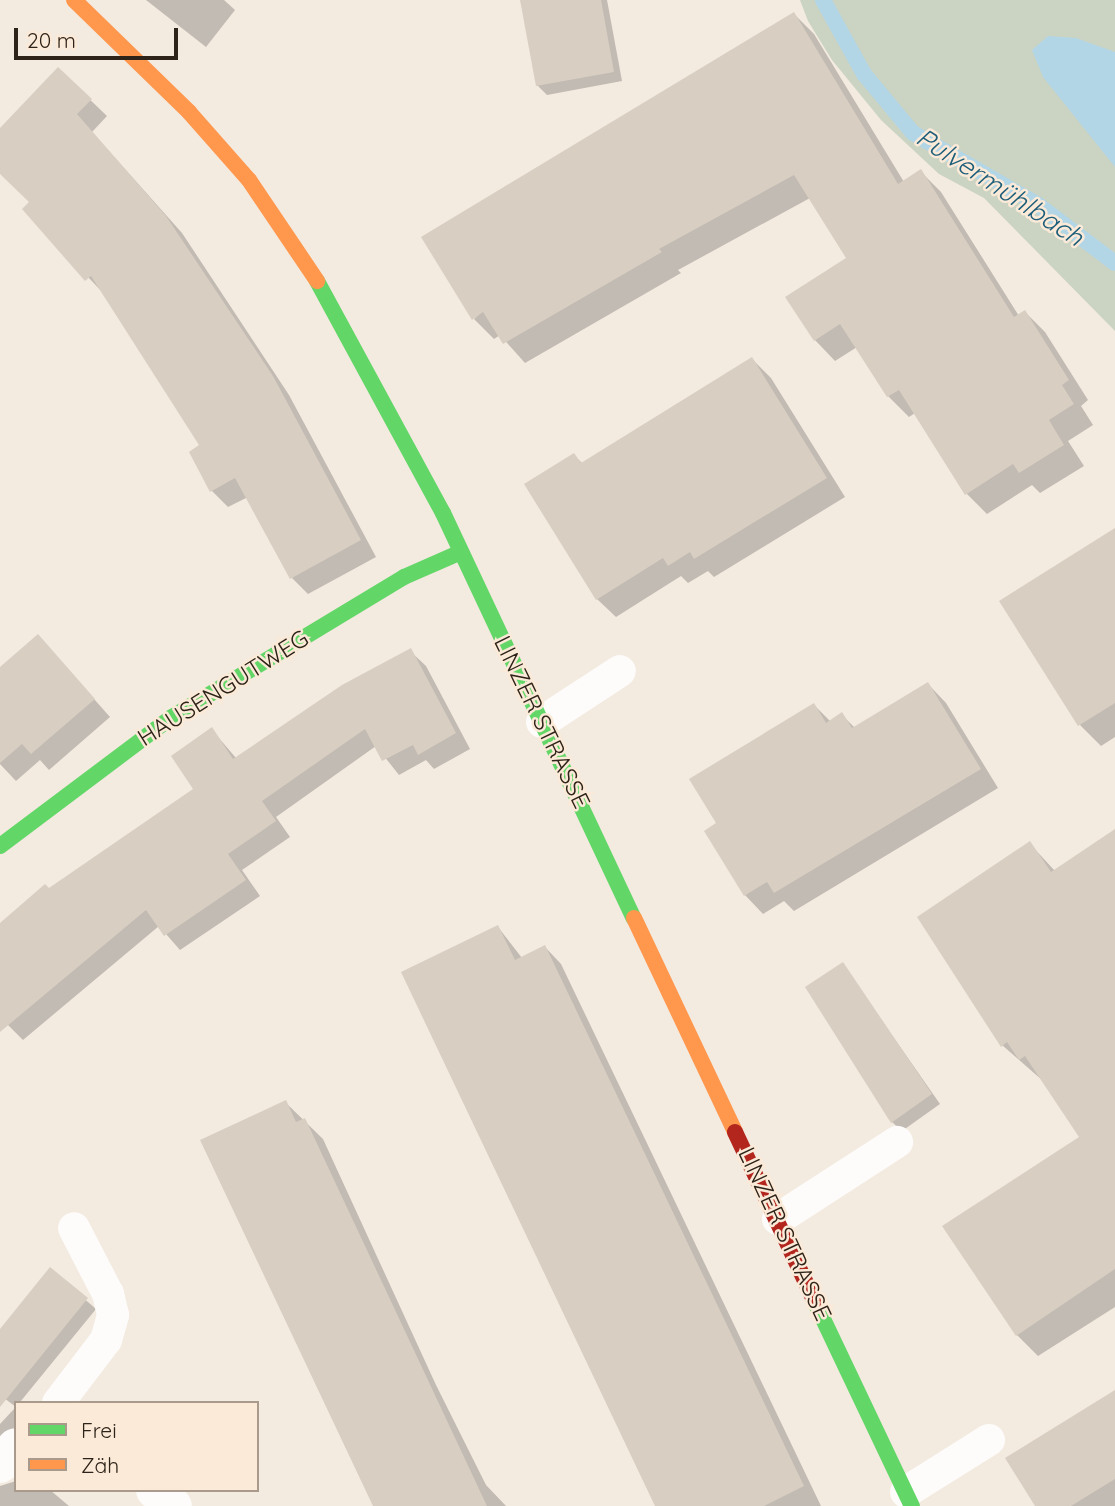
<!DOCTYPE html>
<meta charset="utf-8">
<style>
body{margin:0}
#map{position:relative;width:1115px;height:1506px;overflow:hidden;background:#f3eae0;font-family:Quicksand,sans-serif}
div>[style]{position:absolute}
.green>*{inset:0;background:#cbd3c2}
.water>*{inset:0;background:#b3d6e6}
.shadow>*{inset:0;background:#0003}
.stream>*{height:16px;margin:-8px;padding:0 8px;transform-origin:8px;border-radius:8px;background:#b3d6e6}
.building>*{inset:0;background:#d8cec1}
.lane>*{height:32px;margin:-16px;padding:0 16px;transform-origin:16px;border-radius:16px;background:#fdfcfa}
.street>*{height:38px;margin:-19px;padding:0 19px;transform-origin:19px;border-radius:19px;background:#fdfcfa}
.fast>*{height:16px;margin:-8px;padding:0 8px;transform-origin:8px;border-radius:8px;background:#63d668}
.slow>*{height:16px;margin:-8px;padding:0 8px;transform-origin:8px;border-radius:8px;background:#ff974d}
.jam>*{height:16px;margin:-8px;padding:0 8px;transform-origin:8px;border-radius:8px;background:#b3261e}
span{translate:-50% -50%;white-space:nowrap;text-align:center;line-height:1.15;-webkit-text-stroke:5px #fbead8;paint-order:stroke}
.street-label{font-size:24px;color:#2e2318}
.water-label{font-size:26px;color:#1d5e7a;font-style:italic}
.legend{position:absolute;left:14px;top:1401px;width:245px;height:91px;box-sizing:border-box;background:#fbead8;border:2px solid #a99a8b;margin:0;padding:9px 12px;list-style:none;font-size:21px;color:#2e2318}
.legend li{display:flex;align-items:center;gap:14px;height:35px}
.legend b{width:35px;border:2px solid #a99a8b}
.scale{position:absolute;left:14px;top:28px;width:164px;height:32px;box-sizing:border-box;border:4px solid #2e2318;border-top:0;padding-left:9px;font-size:21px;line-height:24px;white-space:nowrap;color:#2e2318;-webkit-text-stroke:5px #fbead8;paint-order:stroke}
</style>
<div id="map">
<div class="green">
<div style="clip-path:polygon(800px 0,1115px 0,1115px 331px,984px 198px,939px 174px,881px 120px,832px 60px,808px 21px)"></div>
</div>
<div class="water">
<div style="clip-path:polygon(1048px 36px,1076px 38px,1115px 52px,1115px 167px,1043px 77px,1032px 50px)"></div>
</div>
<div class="shadow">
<div style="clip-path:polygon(146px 0,224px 0,235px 10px,206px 47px)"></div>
<div style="clip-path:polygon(522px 0,607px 0,622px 81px,547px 95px,537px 85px)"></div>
<div style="clip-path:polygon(794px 14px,814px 34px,904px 182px,920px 171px,941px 192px,1019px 316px,1025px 312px,1045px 332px,1088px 400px,1081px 406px,1093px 425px,1068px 441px,1084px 466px,1040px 493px,1032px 485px,987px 514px,966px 493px,915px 413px,909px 417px,888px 396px,857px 347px,835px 361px,815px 340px,849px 259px,810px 198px,678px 270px,681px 273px,525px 363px,500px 335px,494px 339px,474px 319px)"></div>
<div style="clip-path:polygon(58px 69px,107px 116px,92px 132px,182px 233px,289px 395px,376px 557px,308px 594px,292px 578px,248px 497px,228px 507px,212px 491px,201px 445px,105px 295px,24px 209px,32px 203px,0 173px,0 131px)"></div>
<div style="clip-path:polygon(752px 359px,771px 378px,845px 497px,714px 577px,708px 571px,688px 583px,681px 576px,616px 617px,597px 599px,574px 455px,583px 464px)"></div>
<div style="clip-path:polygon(1115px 532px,1115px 737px,1101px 746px,1080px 725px)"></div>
<div style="clip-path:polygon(38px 636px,110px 717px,49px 770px,40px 760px,16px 781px,0 764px,0 669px)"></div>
<div style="clip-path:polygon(410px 651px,426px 666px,470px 749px,434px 769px,426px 760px,399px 775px,376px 746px,276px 817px,290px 837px,242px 870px,260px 896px,180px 950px,159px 926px,23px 1040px,6px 1023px,0 1028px,0 925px,196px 789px,212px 730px,236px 758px)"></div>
<div style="clip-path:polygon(928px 684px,946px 703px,998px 788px,794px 911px,784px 901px,763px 914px,745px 895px,719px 824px,814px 705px,831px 722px,842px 715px,855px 728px)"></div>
<div style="clip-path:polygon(1115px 830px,1115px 1307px,1038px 1356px,1017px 1335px,1081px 1137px,1042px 1080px,1002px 1045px,1030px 844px,1055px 871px)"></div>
<div style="clip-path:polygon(498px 927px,522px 958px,545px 947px,561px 964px,821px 1506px,657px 1506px)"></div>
<div style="clip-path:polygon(843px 965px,940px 1104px,902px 1131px,892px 1122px)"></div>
<div style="clip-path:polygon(285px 1102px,323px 1139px,436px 1385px,486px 1485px,506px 1506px,375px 1506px)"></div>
<div style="clip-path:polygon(51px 1270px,96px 1309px,16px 1407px,0 1395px,0 1332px)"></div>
<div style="clip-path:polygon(1115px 1392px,1115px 1506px,1037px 1506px)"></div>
<div style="clip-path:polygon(14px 1409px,16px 1445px,0 1464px,0 1424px)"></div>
<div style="clip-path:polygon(16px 1481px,16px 1490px,50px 1490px,69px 1506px,0 1506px,0 1486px)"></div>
</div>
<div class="stream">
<div style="left:823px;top:0;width:85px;rotate:61deg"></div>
<div style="left:864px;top:74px;width:77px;rotate:50.3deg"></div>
<div style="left:913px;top:133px;width:144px;rotate:29.9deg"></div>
<div style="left:1038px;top:205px;width:96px;rotate:37deg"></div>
</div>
<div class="building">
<div style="clip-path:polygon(520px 0,601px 0,614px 72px,536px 86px)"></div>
<div style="clip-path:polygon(794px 12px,898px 184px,921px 169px,1014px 317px,1025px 310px,1069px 380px,1062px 385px,1074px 404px,1049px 420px,1064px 445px,1019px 473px,1013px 464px,965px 495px,899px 390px,887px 397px,840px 324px,814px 341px,785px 297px,846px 258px,794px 175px,659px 249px,662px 252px,503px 344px,483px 312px,472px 320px,421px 237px)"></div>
<div style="clip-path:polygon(58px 67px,92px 99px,77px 114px,166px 216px,273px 376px,361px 540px,290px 579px,235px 478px,210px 492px,189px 452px,199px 445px,91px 276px,85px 281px,22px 209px,29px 202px,0 174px,0 128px)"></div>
<div style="clip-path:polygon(752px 357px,827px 478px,694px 559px,690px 552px,668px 566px,663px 558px,596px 600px,524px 484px,574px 453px,581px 463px)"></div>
<div style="clip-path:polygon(1115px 528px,1115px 703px,1078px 726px,999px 601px)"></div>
<div style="clip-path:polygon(38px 634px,95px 699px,31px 754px,22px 744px,0 763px,0 667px)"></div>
<div style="clip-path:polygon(411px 648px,456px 733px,418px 755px,413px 745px,382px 761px,365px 729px,262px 801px,276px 821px,228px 854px,246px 880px,164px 936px,146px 910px,0 1032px,0 923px,45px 884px,49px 888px,193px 789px,171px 756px,212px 727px,233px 759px,342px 685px)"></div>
<div style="clip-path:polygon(928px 682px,981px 769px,774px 893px,767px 882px,744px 896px,704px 831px,716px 823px,689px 779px,814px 703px,826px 723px,842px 712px,852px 728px)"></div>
<div style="clip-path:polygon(1115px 829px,1115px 1269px,1016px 1336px,942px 1226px,1079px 1137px,1025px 1056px,1019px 1060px,1007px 1042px,1001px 1047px,917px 917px,1030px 841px,1051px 872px)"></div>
<div style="clip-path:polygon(498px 925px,515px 960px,545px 945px,804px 1486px,764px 1506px,655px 1506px,401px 972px)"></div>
<div style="clip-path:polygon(843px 962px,932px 1094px,891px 1123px,805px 987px)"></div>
<div style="clip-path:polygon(286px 1100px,296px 1122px,305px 1118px,487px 1506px,373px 1506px,200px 1140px)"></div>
<div style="clip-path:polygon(50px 1267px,88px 1298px,0 1407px,0 1329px)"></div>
<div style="clip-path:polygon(1115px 1390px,1115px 1479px,1071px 1506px,1035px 1506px,1005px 1458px)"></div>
</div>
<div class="lane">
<div style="left:542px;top:722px;width:93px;rotate:-33.2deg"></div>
<div style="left:778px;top:1219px;width:142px;rotate:-32.9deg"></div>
<div style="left:58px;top:1403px;width:79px;rotate:-52.7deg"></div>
<div style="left:106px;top:1340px;width:26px;rotate:-74deg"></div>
<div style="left:113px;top:1315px;width:22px;rotate:-103deg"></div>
<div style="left:108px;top:1294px;width:74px;rotate:-117.3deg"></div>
<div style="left:906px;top:1492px;width:98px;rotate:-32.1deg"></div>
</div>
<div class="street">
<div style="left:0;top:1464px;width:23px;rotate:-47deg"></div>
<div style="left:155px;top:1490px;width:24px;rotate:42deg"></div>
</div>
<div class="fast">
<div style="left:317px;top:281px;width:264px;rotate:61.5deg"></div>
<div style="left:443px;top:513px;width:448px;rotate:64.8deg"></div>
<div style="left:0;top:846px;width:215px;rotate:-36.9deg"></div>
<div style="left:172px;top:717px;width:271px;rotate:-31.1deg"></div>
<div style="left:404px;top:577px;width:62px;rotate:-23.7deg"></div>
<div style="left:815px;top:1302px;width:226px;rotate:64.6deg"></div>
</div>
<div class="slow">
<div style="left:74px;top:0;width:161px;rotate:44.2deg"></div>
<div style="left:189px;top:112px;width:91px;rotate:48.6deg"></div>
<div style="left:249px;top:180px;width:122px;rotate:56deg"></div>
<div style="left:634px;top:918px;width:237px;rotate:64.7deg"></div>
</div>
<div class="jam">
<div style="left:735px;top:1132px;width:188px;rotate:64.8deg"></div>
</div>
<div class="street-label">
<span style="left:223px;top:688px;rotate:-32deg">HAUSENGUTWEG</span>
<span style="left:542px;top:722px;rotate:64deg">LINZER STRASSE</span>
<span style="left:785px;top:1234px;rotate:65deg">LINZER STRASSE</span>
</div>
<div class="water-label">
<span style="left:1000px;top:187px;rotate:33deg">Pulvermühlbach</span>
</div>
<ul class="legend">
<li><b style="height:9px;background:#63d668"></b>Frei</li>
<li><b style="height:9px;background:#ff974d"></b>Zäh</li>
</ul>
<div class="scale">20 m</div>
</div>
